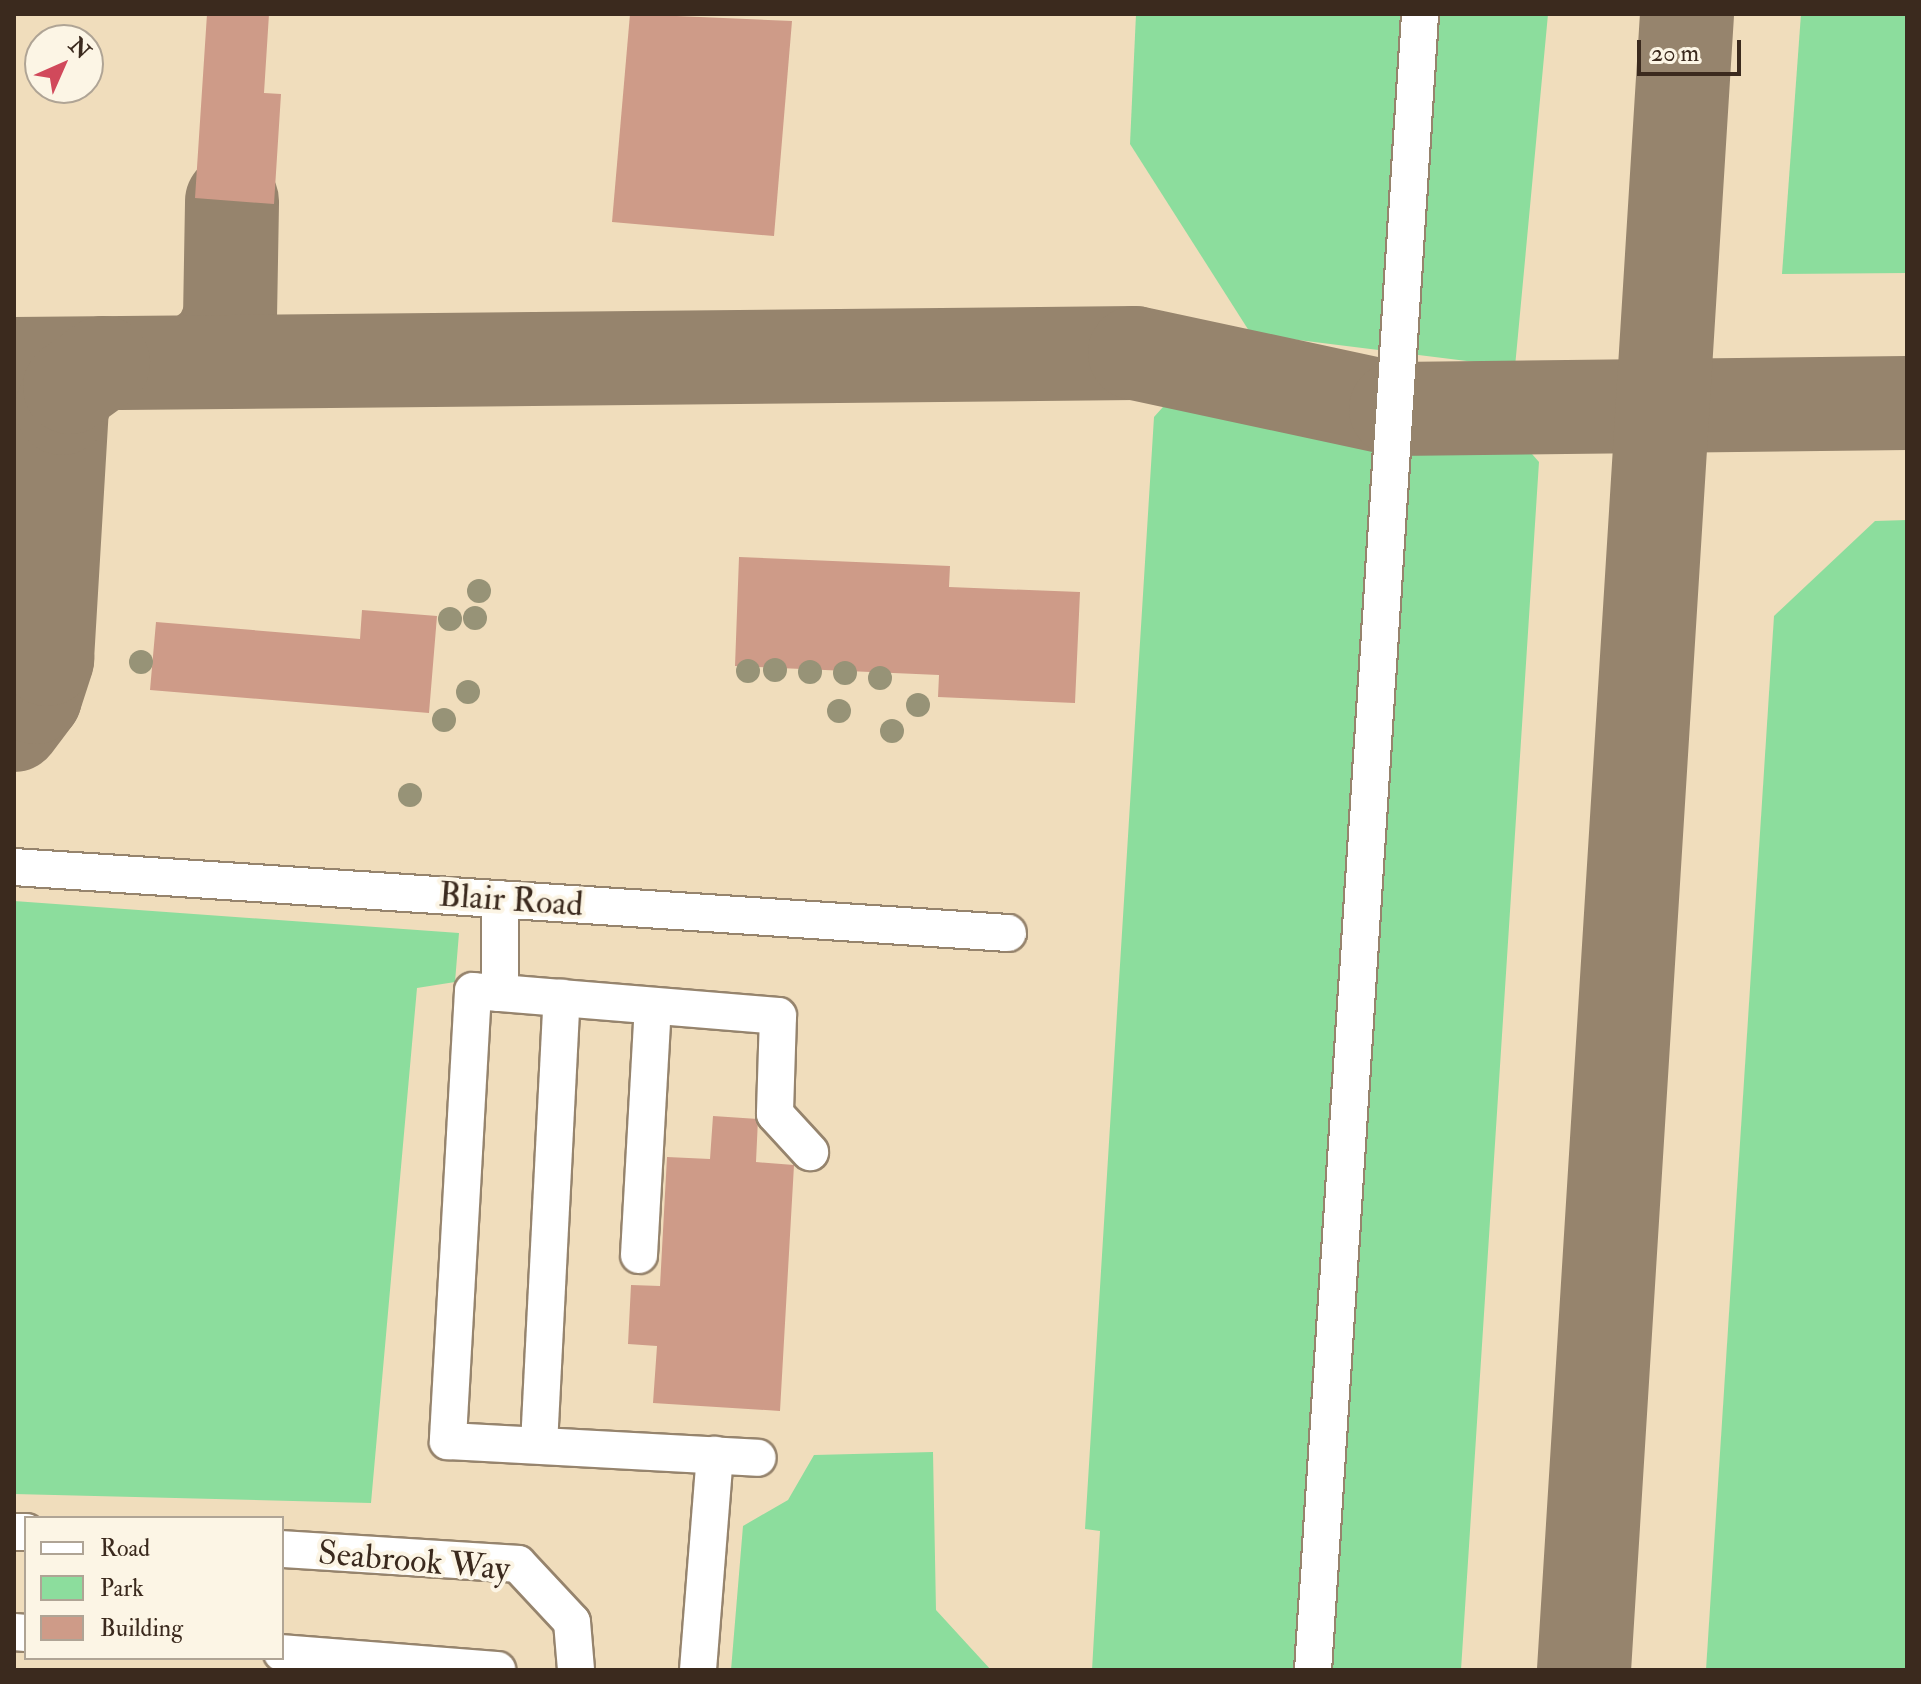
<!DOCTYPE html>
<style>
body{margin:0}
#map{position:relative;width:1921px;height:1684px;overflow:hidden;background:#f0ddbc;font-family:"IM FELL Double Pica",serif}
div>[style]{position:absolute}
.green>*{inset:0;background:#8cdd9d}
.taxiway>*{height:94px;margin:-47px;padding:0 47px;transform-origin:47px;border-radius:47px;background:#96846d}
.building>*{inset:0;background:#ce9b88}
.roads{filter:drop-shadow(2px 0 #96846d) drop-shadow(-2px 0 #96846d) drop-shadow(0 2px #96846d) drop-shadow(0 -2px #96846d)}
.minor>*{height:36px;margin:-18px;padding:0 18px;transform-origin:18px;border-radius:18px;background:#fff}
.trees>*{width:24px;height:24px;margin:-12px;border-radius:50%;background:#979377}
span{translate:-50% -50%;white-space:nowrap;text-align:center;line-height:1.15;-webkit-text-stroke:8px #fcf5e5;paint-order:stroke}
.street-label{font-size:34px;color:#3b2a1e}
.frame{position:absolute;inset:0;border:16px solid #3b2a1e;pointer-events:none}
.legend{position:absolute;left:24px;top:1516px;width:260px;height:144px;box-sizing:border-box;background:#fcf5e5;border:2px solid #afa495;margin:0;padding:10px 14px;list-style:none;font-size:24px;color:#3b2a1e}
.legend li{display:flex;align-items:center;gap:16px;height:40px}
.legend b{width:40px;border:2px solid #afa495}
.north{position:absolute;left:24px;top:24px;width:80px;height:80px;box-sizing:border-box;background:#fcf5e5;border:2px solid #afa495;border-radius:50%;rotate:45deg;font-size:22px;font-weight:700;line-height:32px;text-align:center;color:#3b2a1e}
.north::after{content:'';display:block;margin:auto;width:28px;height:36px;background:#d1495b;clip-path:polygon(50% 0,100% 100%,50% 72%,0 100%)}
.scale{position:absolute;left:1637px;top:40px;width:104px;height:36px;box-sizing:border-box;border:4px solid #3b2a1e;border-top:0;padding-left:10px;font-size:24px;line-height:28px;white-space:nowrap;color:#3b2a1e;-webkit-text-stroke:6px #fcf5e5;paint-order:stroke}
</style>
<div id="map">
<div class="green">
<div style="clip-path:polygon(1136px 14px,1548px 14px,1515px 367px,1251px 334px,1130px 144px)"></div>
<div style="clip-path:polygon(1801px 14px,1907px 14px,1907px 273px,1782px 274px)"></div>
<div style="clip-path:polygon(1171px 398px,1373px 447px,1525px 446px,1539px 462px,1461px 1670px,1092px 1670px,1100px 1531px,1085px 1529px,1154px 417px)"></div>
<div style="clip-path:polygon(1907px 520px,1907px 1670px,1706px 1670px,1774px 616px,1875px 521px)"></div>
<div style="clip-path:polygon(14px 901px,459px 933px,455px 982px,417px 988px,371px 1503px,14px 1494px)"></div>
<div style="clip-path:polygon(933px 1452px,936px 1610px,991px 1670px,731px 1670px,743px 1526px,788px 1500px,814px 1455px)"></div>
</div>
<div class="taxiway">
<div style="left:194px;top:362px;width:31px;rotate:-37deg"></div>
<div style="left:219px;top:343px;width:27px;rotate:-66deg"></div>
<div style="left:230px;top:318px;width:117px;rotate:-89deg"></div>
<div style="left:14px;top:364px;width:1121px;rotate:-0.56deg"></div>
<div style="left:1135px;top:353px;width:267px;rotate:12.1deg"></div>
<div style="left:1396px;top:409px;width:511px;rotate:-0.67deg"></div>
<div style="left:14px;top:725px;width:35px;rotate:-53deg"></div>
<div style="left:35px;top:697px;width:40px;rotate:-72deg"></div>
<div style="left:47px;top:659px;width:251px;rotate:-86.6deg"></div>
<div style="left:62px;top:408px;width:22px;rotate:-69deg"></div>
<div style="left:70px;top:387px;width:41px;rotate:-36deg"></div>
<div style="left:1584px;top:1670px;width:1659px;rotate:-86.44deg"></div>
</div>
<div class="building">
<div style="clip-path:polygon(207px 14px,269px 14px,264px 93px,281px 94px,274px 204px,195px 198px)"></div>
<div style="clip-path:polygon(630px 14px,792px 21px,774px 236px,612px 222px)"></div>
<div style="clip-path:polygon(739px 557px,950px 566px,949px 587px,1080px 592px,1075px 703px,938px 697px,939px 675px,735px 666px)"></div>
<div style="clip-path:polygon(362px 610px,437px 616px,429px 713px,150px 690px,156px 622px,360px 639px)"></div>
<div style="clip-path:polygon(713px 1116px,758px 1119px,756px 1162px,794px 1165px,780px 1411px,653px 1403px,657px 1346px,628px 1344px,631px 1285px,660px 1286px,667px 1157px,710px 1159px)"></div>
</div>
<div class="roads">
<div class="minor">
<div style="left:14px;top:867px;width:996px;rotate:3.8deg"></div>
<div style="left:500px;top:899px;width:94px;rotate:90deg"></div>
<div style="left:500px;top:993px;width:27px;rotate:-176deg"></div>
<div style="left:473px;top:991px;width:451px;rotate:93.2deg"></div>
<div style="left:448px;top:1441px;width:310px;rotate:3.1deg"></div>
<div style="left:500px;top:993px;width:279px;rotate:4.7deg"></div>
<div style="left:778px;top:1016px;width:98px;rotate:91.8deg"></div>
<div style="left:775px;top:1114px;width:52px;rotate:47.4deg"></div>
<div style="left:639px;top:1255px;width:249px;rotate:-86.8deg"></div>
<div style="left:539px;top:1445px;width:448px;rotate:-87.1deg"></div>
<div style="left:14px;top:1532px;width:12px"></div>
<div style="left:282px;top:1549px;width:236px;rotate:3.6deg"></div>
<div style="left:518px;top:1564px;width:79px;rotate:47deg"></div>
<div style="left:572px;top:1622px;width:48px;rotate:85.2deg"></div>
<div style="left:14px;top:1632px;width:12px;rotate:5deg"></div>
<div style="left:282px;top:1653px;width:216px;rotate:4.5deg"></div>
<div style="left:698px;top:1670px;width:216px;rotate:-85.5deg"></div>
<div style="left:1313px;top:1670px;width:1659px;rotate:-86.3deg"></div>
</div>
</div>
<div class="trees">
<div style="left:479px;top:591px"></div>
<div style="left:475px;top:618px"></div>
<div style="left:450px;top:619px"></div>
<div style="left:141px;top:662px"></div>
<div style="left:775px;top:670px"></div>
<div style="left:748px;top:671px"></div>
<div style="left:810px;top:672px"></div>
<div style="left:845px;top:673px"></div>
<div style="left:880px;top:678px"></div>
<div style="left:468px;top:692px"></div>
<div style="left:918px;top:705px"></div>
<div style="left:839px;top:711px"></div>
<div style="left:444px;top:720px"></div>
<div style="left:892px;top:731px"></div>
<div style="left:410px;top:795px"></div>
</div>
<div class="street-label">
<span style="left:511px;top:900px;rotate:4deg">Blair Road</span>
<span style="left:414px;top:1561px;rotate:5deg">Seabrook Way</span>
</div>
<div class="frame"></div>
<ul class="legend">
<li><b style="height:10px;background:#fff"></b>Road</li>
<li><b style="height:22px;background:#8cdd9d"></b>Park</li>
<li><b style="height:22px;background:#ce9b88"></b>Building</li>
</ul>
<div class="north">N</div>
<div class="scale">20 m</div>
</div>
